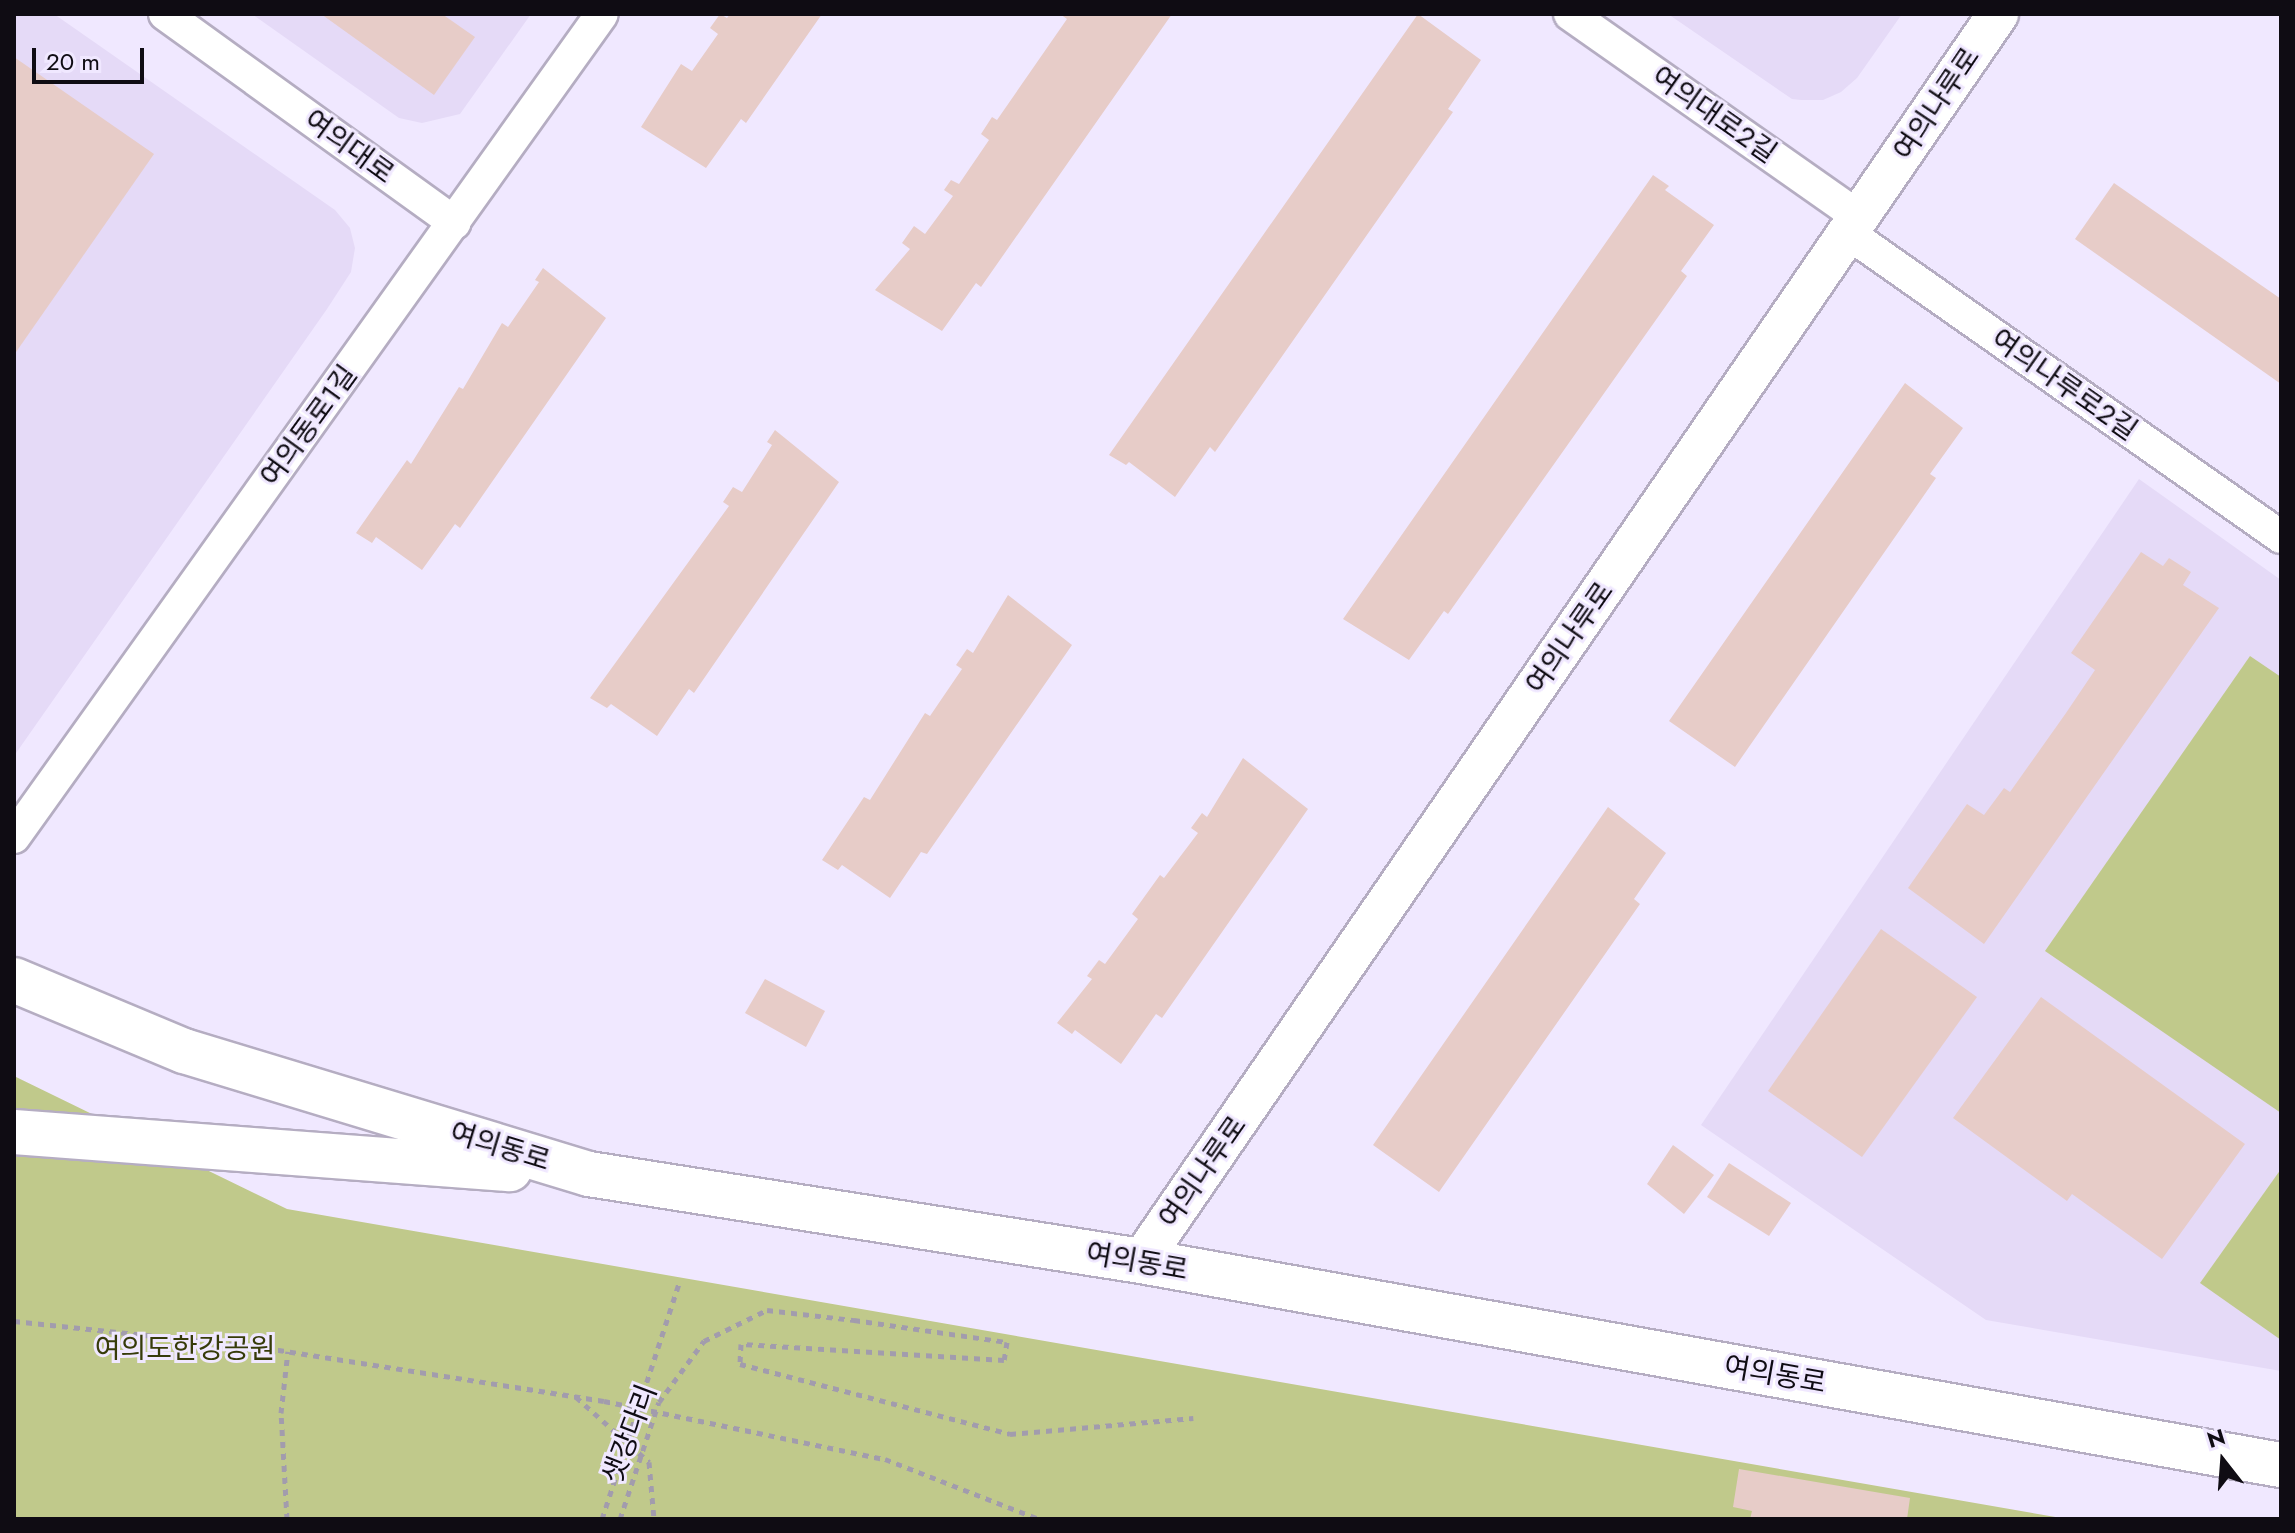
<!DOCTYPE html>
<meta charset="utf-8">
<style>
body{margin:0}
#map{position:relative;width:2295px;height:1533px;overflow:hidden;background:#f0e8ff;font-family:Jost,"Noto Sans KR",sans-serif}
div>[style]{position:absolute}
.built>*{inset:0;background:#e5daf7}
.green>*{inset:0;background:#c0c98b}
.building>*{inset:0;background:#e7ccc8}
.path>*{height:5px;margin-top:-2.5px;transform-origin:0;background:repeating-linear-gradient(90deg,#a29cad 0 6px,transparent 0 12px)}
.roads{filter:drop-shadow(2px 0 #b5adc2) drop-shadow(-2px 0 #b5adc2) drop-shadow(0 2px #b5adc2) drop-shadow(0 -2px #b5adc2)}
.minor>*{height:32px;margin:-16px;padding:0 16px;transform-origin:16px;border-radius:16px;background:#fff}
.tertiary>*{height:40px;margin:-20px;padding:0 20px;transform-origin:20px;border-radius:20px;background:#fff}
.secondary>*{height:44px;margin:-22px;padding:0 22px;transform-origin:22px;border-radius:22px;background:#fff}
.path-bridge>*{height:5px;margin-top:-2.5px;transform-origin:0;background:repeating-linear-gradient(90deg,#a29cad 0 6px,transparent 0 12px)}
span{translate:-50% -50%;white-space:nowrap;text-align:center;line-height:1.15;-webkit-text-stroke:6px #f0e8ff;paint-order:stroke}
.street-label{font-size:28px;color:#0f0c13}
.park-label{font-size:28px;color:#363b09}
.frame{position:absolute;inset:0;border:16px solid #0f0c13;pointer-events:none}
.north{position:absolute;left:2183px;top:1421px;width:80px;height:80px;-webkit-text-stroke:6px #f0e8ff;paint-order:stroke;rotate:343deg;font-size:22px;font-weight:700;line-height:32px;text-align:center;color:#0f0c13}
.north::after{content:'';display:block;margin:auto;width:28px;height:36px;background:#0f0c13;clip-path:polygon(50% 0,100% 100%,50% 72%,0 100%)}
.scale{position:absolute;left:32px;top:48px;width:112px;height:36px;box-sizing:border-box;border:4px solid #0f0c13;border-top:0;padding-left:10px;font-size:24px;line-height:28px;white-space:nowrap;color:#0f0c13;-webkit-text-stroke:6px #f0e8ff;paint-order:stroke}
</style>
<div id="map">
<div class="built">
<div style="clip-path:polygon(14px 14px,54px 14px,335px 210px,350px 228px,355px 248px,351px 272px,327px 309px,14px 756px)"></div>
<div style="clip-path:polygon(252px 14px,531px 14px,460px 114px,422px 123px,399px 118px)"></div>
<div style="clip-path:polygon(1668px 14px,1902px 14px,1857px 78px,1841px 92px,1823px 100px,1801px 100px,1792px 99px)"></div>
<div style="clip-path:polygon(2139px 479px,2281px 580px,2281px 1371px,1986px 1320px,1701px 1125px)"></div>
</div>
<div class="green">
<div style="clip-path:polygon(2250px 656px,2281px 677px,2281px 1113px,2045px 951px)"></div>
<div style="clip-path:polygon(14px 1076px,287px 1209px,2067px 1519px,14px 1519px)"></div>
<div style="clip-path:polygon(2281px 1169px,2281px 1340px,2200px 1283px)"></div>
</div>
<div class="building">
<div style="clip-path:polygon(321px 14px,442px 14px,475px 37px,434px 95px)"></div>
<div style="clip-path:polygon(720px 14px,727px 18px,730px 14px,822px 14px,746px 123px,741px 119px,706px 168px,641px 127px,681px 64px,692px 71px,718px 34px,710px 28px)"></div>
<div style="clip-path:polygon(1060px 14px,1172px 14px,981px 287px,976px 283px,942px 331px,875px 290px,910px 249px,902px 243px,914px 226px,925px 234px,953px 196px,944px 190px,951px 180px,959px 184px,989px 140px,981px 134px,992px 117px,997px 120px,1067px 19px)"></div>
<div style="clip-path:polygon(1418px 14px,1481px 60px,1448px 109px,1453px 112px,1215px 452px,1210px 447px,1175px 497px,1129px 462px,1126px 465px,1109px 455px)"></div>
<div style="clip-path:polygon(14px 57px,154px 154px,14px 355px)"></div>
<div style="clip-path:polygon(1653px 175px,1669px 186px,1665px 190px,1714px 225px,1681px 271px,1687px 276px,1448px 614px,1444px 611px,1409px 660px,1343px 619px)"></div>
<div style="clip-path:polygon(2114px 183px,2281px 299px,2281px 384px,2075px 239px)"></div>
<div style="clip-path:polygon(543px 268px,606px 318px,460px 528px,455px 524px,422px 570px,376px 537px,372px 543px,356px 533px,407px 460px,411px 464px,459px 387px,463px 389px,502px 323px,508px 327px,539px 282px,535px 280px)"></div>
<div style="clip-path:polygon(1905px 383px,1963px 428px,1930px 474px,1936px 478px,1735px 767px,1669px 721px)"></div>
<div style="clip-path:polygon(775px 430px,839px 482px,694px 693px,689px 689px,657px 736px,611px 704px,607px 708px,590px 698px,729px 506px,723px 502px,733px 487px,742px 492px,772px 445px,767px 442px)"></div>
<div style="clip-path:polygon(2141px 552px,2163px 566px,2169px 558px,2191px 572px,2183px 585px,2219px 608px,1984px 944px,1908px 888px,1967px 804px,1984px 815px,2004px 788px,2010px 792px,2066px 713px,2095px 670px,2071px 653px)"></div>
<div style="clip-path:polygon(1008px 595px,1072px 645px,927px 854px,921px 852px,890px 898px,842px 865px,838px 870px,822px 860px,864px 797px,870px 800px,925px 713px,930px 716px,962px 669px,956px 665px,967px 649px,973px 653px)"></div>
<div style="clip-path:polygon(1243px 758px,1308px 809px,1162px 1018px,1156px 1014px,1121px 1064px,1075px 1030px,1072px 1034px,1057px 1023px,1092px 979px,1087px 976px,1099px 960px,1105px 964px,1138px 919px,1132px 914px,1160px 875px,1164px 878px,1198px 833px,1191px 828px,1202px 813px,1207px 817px)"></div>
<div style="clip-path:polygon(1608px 807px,1666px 853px,1634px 899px,1640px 904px,1439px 1192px,1373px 1145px)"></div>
<div style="clip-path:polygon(1881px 929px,1977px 997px,1862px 1157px,1768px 1091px)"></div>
<div style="clip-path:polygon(765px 979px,825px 1011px,806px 1047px,745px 1013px)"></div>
<div style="clip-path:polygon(2041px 997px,2245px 1144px,2162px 1259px,2072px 1194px,2067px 1201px,1953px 1118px)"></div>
<div style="clip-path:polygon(1673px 1145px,1714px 1175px,1684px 1214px,1647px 1184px)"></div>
<div style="clip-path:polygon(1729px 1163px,1791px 1203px,1769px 1236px,1707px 1197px)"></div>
<div style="clip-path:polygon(1739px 1469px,1910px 1498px,1907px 1519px,1750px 1519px,1752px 1511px,1733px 1507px)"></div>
</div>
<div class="path">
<div style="left:854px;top:1320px;width:155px;rotate:8.2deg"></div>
<div style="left:1007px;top:1342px;width:18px;rotate:99deg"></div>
<div style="left:1004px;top:1360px;width:263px;rotate:-176.5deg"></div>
<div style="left:741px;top:1344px;width:20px;rotate:93deg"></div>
<div style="left:740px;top:1364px;width:279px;rotate:14.5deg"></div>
<div style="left:1010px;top:1434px;width:184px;rotate:-5deg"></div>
<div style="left:14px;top:1321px;width:253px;rotate:6.1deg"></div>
<div style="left:266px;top:1348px;width:342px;rotate:8.9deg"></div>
<div style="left:604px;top:1401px;width:287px;rotate:11.7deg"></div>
<div style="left:885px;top:1459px;width:165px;rotate:21.3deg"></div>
<div style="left:576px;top:1397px;width:98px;rotate:41.7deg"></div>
<div style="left:649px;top:1462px;width:57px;rotate:85deg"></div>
<div style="left:287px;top:1519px;width:106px;rotate:-93.2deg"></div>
<div style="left:281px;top:1413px;width:62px;rotate:-83.6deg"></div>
</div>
<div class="roads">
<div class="minor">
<div style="left:165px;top:14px;width:357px;rotate:35.8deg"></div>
<div style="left:1570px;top:14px;width:353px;rotate:35.1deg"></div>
<div style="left:1848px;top:233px;width:529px;rotate:35.07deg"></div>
<div style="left:14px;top:837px;width:1011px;rotate:-54.46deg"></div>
</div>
<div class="tertiary">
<div style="left:1141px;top:1261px;width:1513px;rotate:-55.5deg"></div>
</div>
<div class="secondary">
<div style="left:14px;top:980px;width:184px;rotate:22.7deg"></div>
<div style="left:184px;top:1051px;width:423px;rotate:16.9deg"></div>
<div style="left:589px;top:1174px;width:559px;rotate:8.96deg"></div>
<div style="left:1141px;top:1261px;width:1158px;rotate:10.15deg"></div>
<div style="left:14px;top:1132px;width:497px;rotate:4.3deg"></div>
</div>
</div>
<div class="path-bridge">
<div style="left:602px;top:1519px;width:250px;rotate:-71.9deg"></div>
<div style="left:620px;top:1519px;width:123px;rotate:-71.6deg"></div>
<div style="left:659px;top:1402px;width:76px;rotate:-53.6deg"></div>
<div style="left:704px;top:1341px;width:70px;rotate:-26.2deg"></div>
<div style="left:767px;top:1310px;width:88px;rotate:6.6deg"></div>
</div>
<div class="street-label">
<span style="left:1937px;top:104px;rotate:-56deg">여의나루로</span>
<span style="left:1714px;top:115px;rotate:35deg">여의대로2길</span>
<span style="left:349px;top:147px;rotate:36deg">여의대로</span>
<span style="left:2064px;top:385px;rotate:35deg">여의나루로2길</span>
<span style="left:309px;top:426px;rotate:-54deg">여의동로1길</span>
<span style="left:1570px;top:638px;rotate:-55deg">여의나루로</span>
<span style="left:500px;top:1147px;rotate:17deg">여의동로</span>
<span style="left:1203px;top:1172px;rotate:-55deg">여의나루로</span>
<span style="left:1137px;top:1262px;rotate:10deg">여의동로</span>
<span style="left:1775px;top:1375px;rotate:10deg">여의동로</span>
<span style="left:630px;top:1434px;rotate:-69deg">샛강다리</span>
</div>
<div class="park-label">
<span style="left:185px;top:1349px">여의도한강공원</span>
</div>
<div class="frame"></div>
<div class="north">N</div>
<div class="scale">20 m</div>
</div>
